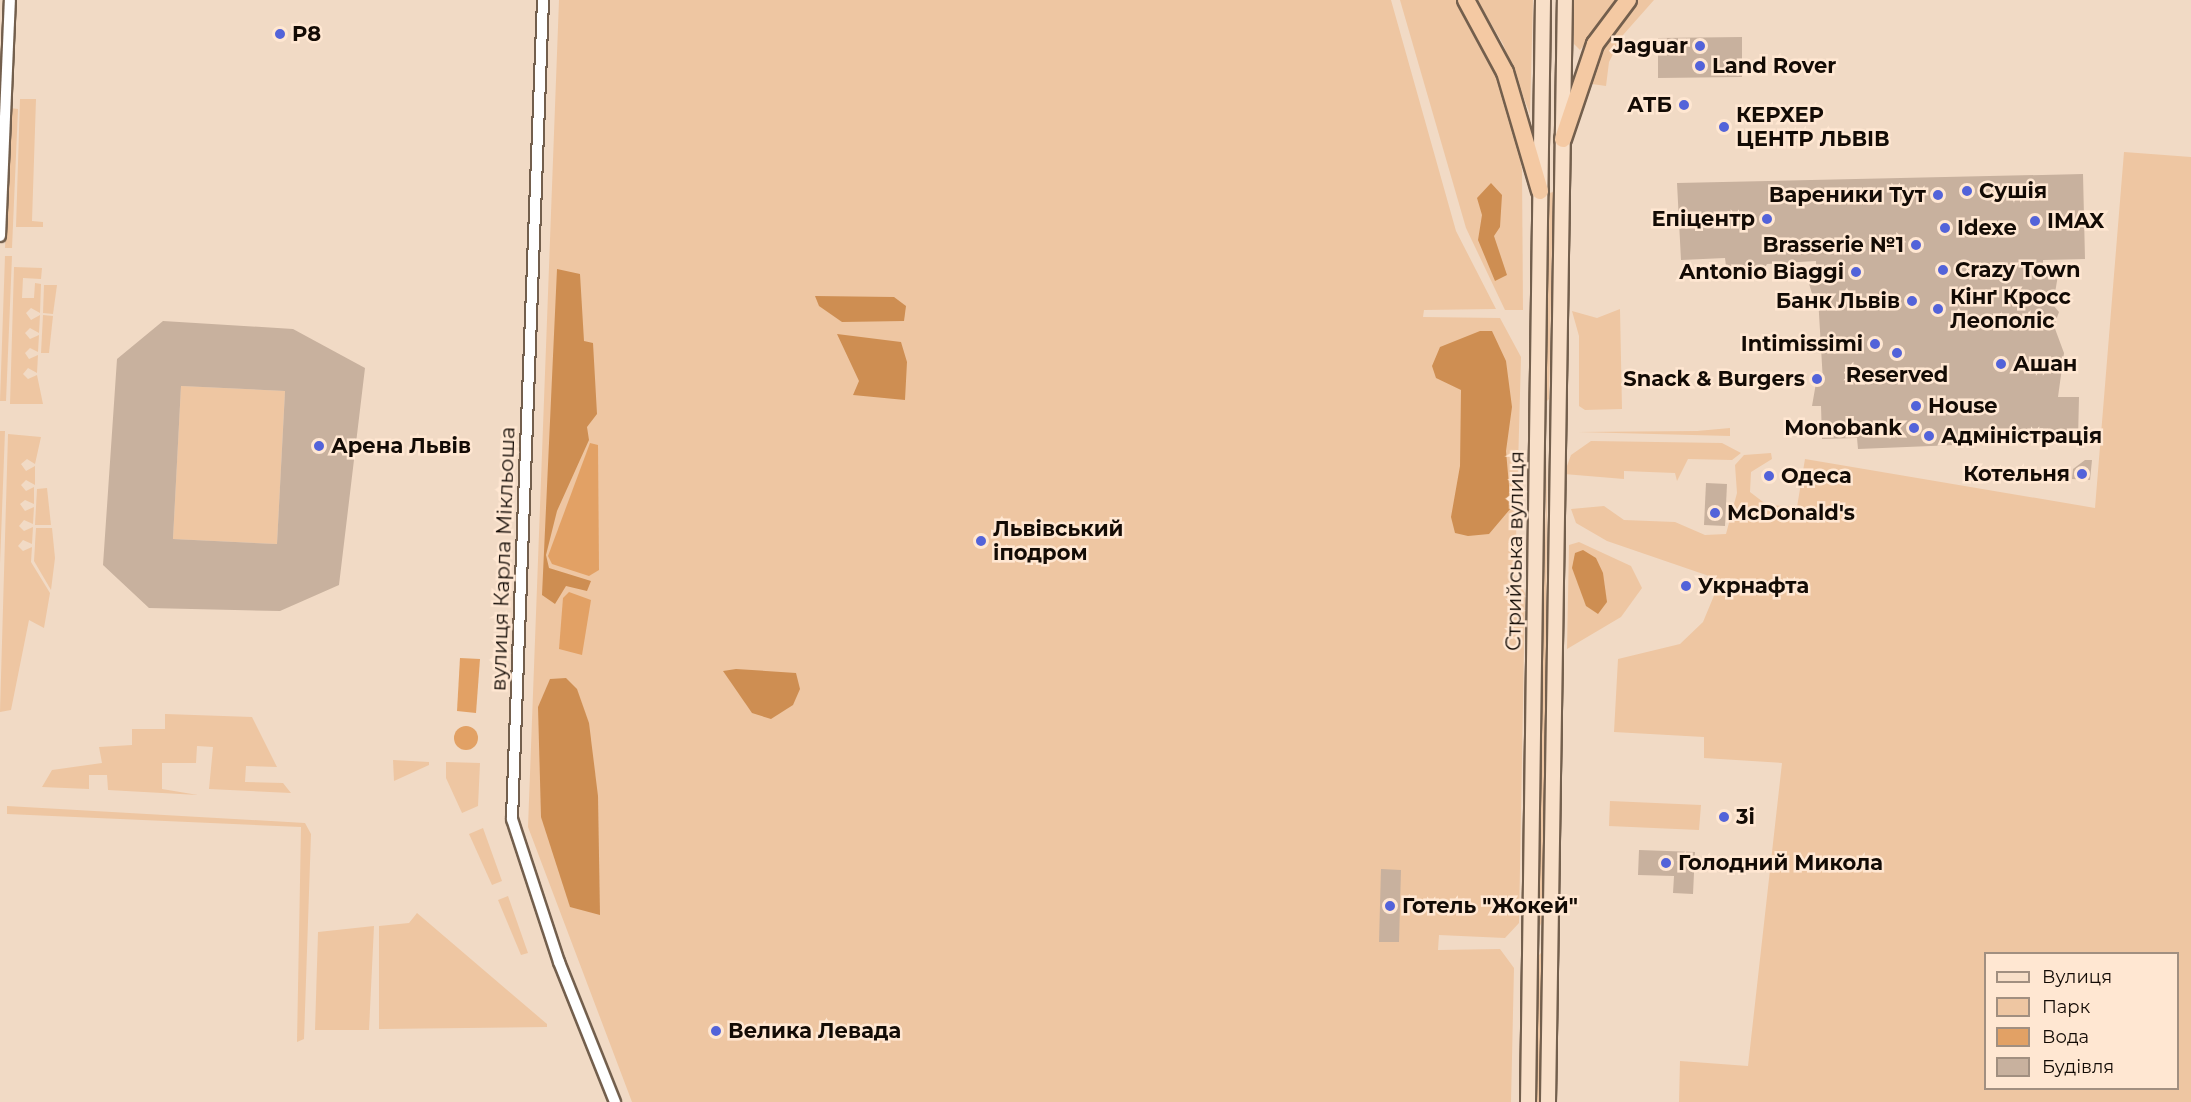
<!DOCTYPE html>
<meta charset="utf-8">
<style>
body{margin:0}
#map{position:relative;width:2191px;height:1102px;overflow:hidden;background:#f1dac5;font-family:Montserrat,sans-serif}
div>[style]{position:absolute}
.green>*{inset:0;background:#eec6a2}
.forest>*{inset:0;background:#ce8e52}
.water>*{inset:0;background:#e2a165}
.round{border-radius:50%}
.building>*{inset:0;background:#c8b19e}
.roads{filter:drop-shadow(2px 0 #735f4d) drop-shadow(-2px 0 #735f4d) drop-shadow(0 2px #735f4d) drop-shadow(0 -2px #735f4d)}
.minor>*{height:10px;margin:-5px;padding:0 5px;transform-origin:5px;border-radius:5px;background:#fff}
.major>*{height:14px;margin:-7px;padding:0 7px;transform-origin:7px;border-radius:7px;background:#f8dfc8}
.highway>*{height:16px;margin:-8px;padding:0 8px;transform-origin:8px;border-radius:8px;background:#f4c9a3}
.dots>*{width:16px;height:16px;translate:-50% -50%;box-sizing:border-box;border:3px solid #ffe7d2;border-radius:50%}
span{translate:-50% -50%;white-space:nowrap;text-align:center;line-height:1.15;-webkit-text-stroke:5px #ffe7d2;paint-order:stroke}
.poi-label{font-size:21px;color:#130b05;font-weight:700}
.left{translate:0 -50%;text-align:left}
.right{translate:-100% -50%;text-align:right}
.street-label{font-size:21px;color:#130b05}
.legend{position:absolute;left:1984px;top:952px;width:195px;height:138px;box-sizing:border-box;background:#ffe7d2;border:2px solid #a18f80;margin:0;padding:8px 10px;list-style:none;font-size:18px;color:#130b05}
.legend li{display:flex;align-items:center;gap:12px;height:30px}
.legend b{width:30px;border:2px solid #a18f80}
</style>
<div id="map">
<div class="green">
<div style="clip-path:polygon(559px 0,1391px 0,1456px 231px,1496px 309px,1424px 310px,1423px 317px,1500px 318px,1521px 357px,1515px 577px,1525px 593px,1519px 923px,1505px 938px,1439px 935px,1438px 950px,1500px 949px,1514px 968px,1511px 1102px,632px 1102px,528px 827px)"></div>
<div style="clip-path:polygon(1400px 0,1457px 0,1482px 36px,1512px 109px,1522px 170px,1523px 310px,1505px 310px,1466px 228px)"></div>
<div style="clip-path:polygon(1477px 0,1533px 0,1530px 114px,1503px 44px)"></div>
<div style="clip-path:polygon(1574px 0,1621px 0,1580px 50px,1574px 44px)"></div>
<div style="clip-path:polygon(1638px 0,1654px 0,1623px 35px,1609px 62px,1606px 86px,1585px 83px,1601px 45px)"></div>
<div style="clip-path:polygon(20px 99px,36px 99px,32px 221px,43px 222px,43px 227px,16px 227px)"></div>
<div style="clip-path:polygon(10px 108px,18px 109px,12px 248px,5px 248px)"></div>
<div style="clip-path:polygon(evenodd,2124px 152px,2191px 157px,2191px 1102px,1679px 1102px,1680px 1061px,1748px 1066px,1782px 763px,1704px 758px,1704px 737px,1614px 732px,1618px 659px,1680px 644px,1703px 622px,1718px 586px,1709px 576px,1607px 541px,1576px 523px,1571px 509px,1604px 506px,1624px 520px,1675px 522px,1705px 535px,1726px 534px,1737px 493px,1735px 465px,1744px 455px,1771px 453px,1772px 459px,1751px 472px,1750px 492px,1767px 505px,1797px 507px,1805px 459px,2095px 508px,2124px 152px,1986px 954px,2178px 954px,2178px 1088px,1986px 1088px,1986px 954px)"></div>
<div style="clip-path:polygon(1553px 192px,1549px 399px,1546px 402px,1546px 194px)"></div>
<div style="clip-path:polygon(5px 256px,12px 256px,6px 401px,0 401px)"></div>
<div style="clip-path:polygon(14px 267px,42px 268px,41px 279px,23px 278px,22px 298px,34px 298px,35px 283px,41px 284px,40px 313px,31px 308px,26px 313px,31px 320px,40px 315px,39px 333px,30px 328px,25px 333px,30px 339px,39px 335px,38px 352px,30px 348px,25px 353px,29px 359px,38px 355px,37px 373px,28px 368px,23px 374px,28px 379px,37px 375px,43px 404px,10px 404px)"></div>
<div style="clip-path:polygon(44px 285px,57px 285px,53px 314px,43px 313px)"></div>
<div style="clip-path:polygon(1620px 309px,1622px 409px,1585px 410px,1579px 406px,1579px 336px,1572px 311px,1597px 318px)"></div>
<div style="clip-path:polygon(43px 315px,53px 316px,49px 353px,41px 353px)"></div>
<div style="clip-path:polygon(181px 386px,285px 391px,277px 544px,173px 539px)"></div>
<div style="clip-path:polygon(1730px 428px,1730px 436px,1578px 432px,1697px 431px)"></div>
<div style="clip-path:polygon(0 431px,5px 431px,0 564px)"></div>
<div style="clip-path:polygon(8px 434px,41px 437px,35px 464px,27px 459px,21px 464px,26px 471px,35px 466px,35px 485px,26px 480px,21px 485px,26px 491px,34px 487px,34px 504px,25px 500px,20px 504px,25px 511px,34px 507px,33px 524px,24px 520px,19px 526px,24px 531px,33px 527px,32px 544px,23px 540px,18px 546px,23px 551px,32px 547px,31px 562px,50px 593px,44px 628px,29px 620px,11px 710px,0 712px)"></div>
<div style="clip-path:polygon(1591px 441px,1722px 443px,1741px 453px,1732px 460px,1688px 459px,1677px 481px,1675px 473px,1624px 471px,1624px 479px,1564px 474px,1571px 455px)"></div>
<div style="clip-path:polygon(1547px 453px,1545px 914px,1540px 926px,1537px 921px)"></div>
<div style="clip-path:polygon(47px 488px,51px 525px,35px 525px,37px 489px)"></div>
<div style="clip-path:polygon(36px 528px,52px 528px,55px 558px,51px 590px,34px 561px)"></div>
<div style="clip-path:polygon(1579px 542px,1631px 566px,1642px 588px,1621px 617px,1567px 649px,1569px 545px)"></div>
<div style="clip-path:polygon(165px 714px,252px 717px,277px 767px,246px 766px,245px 782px,283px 783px,291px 793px,209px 789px,213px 747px,197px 746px,196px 763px,162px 763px,162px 789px,198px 795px,108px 790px,107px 775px,89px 775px,89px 789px,42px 787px,52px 770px,102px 763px,99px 747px,132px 745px,132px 729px,165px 729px)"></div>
<div style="clip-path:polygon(393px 760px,429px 762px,429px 765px,394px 781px)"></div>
<div style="clip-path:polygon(446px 762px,480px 763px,478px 806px,462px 813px,446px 778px)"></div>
<div style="clip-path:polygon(1610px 801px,1701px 805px,1699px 830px,1609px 826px)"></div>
<div style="clip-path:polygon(7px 806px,305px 823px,311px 834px,304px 1039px,297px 1042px,301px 827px,7px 814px)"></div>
<div style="clip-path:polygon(483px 828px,502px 881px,492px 885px,469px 834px)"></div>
<div style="clip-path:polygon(508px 896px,528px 953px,521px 955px,498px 900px)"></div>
<div style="clip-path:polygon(417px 913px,547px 1024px,547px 1027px,379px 1029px,379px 926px,409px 923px)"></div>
<div style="clip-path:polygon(374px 926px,369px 1030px,315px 1030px,318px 932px)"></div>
<div style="clip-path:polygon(1542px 952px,1543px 1102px,1535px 1102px,1538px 956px)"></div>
</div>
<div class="forest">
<div style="clip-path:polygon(1491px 183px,1502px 195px,1500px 227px,1494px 236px,1507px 275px,1495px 281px,1478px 240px,1482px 215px,1477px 198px)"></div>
<div style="clip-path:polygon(557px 269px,580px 274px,584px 341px,593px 343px,597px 414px,587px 427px,589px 440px,557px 511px,546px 555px,549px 568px,591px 581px,587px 591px,566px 586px,555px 604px,542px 595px)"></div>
<div style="clip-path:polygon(815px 296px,894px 297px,906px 306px,904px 321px,842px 322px,819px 306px)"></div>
<div style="clip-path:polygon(1480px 331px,1492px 331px,1506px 361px,1512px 407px,1506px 451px,1511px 508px,1489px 534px,1468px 536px,1455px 533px,1451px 517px,1460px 466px,1461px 390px,1436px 378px,1432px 366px,1440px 347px)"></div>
<div style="clip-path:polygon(837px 334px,901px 342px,907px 362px,905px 400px,853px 395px,859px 381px)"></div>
<div style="clip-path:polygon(1583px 550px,1596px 558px,1603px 573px,1607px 602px,1598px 614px,1586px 606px,1572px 568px,1575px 553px)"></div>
<div style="clip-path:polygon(736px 669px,796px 673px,800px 689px,793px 705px,771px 719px,752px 713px,723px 671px)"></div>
<div style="clip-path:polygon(566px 678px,577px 689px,589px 723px,598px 796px,600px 915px,570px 907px,541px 817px,538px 707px,550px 679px)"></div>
</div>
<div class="water">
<div style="clip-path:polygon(590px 443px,598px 445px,599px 570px,589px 576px,552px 564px,548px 556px)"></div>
<div style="clip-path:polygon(569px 592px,591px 600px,582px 655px,559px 649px,563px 598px)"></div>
<div style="clip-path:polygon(460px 658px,480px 659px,476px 713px,457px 711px)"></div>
<div class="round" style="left:454px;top:726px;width:24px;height:24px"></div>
</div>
<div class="building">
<div style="clip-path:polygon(1742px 37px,1742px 77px,1658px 78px,1658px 38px)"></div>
<div style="clip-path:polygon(2083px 174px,2085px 259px,2043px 260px,2043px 275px,2058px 275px,2053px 305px,2059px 312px,2054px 326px,2064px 353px,2058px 397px,2079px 397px,2078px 440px,1858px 449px,1857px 438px,1822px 439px,1821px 406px,1812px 406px,1816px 383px,1823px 382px,1818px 297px,1813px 297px,1807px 277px,1816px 275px,1816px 261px,1767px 264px,1759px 277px,1750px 266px,1726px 266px,1725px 258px,1681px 260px,1677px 183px)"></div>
<div style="clip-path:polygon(evenodd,163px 321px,293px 329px,365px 368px,339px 585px,280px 611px,149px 608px,103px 565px,117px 359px,163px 321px,181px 386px,285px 391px,277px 544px,173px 539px,181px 386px)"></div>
<div style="clip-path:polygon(2085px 460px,2092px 460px,2090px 480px,2072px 479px,2073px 469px)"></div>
<div style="clip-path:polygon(1706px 483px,1727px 484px,1725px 526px,1704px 525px)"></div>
<div style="clip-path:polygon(1639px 850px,1695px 852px,1693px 894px,1673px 893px,1674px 876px,1638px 875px)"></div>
<div style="clip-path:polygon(1381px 869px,1401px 870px,1399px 942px,1379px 942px)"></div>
</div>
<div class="roads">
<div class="minor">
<div style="left:543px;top:0;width:820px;rotate:92.17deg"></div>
<div style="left:512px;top:819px;width:151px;rotate:71.8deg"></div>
<div style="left:559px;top:962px;width:151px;rotate:68.2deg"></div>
<div style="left:0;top:236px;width:236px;rotate:-87.6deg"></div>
</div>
<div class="major">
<div style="left:1528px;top:1102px;width:1102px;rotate:-89.22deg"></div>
<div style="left:1548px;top:1102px;width:1102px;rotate:-89.12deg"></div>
</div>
<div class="highway">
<div style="left:1466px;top:0;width:82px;rotate:61.6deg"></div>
<div style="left:1505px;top:72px;width:124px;rotate:73.6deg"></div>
<div style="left:1563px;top:139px;width:100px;rotate:-71.4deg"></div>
<div style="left:1595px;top:44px;width:55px;rotate:-53.1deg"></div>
</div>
</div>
<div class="dots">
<div style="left:280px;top:34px;background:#5363d9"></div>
<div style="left:1700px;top:46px;background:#5363d9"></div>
<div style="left:1700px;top:66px;background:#5363d9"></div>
<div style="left:1684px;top:105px;background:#5363d9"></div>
<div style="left:1724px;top:127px;background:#5363d9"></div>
<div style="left:1967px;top:191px;background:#5363d9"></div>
<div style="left:1938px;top:195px;background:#5363d9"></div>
<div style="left:1767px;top:219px;background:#5363d9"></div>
<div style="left:2035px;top:221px;background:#5363d9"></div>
<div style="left:1945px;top:228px;background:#5363d9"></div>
<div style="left:1916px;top:245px;background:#5363d9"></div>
<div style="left:1943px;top:270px;background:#5363d9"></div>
<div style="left:1856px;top:272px;background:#5363d9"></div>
<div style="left:1912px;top:301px;background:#5363d9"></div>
<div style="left:1938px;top:309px;background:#5363d9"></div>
<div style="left:1875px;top:344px;background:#5363d9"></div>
<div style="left:1897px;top:353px;background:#5363d9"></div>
<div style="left:2001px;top:364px;background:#5363d9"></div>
<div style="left:1817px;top:379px;background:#5363d9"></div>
<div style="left:1916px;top:406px;background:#5363d9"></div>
<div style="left:1914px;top:428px;background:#5363d9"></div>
<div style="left:1929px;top:436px;background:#5363d9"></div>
<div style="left:319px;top:446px;background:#5363d9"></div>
<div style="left:2082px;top:474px;background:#5363d9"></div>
<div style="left:1769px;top:476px;background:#5363d9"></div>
<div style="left:1715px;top:513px;background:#5363d9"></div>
<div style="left:981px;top:541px;background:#5363d9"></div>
<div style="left:1686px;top:586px;background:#5363d9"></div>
<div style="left:1724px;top:817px;background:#5363d9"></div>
<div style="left:1666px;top:863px;background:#5363d9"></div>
<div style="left:1390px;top:906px;background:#5363d9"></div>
<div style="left:716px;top:1031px;background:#5363d9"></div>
</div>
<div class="poi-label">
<span class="left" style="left:292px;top:34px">P8</span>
<span class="right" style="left:1688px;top:46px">Jaguar</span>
<span class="left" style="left:1712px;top:66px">Land Rover</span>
<span class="right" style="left:1672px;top:105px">АТБ</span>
<span class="left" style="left:1736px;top:127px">КЕРХЕР<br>ЦЕНТР ЛЬВІВ</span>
<span class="left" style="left:1979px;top:191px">Сушія</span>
<span class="right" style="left:1926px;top:195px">Вареники Тут</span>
<span class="right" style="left:1755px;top:219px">Епіцентр</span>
<span class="left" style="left:2047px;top:221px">IMAX</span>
<span class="left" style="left:1957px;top:228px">Idexe</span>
<span class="right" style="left:1904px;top:245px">Brasserie №1</span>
<span class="left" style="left:1955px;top:270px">Crazy Town</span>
<span class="right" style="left:1844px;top:272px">Antonio Biaggi</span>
<span class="left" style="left:1950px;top:309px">Кінґ Кросс<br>Леополіс</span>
<span class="right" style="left:1900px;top:301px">Банк Львів</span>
<span class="right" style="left:1863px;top:344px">Intimissimi</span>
<span class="left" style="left:2013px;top:364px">Ашан</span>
<span style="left:1897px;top:375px">Reserved</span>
<span class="right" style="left:1805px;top:379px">Snack &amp; Burgers</span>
<span class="left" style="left:1928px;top:406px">House</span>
<span class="right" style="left:1902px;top:428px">Monobank</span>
<span class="left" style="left:1941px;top:436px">Адміністрація</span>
<span class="left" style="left:331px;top:446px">Арена Львів</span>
<span class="right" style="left:2070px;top:474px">Котельня</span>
<span class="left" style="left:1781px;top:476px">Одеса</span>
<span class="left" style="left:1727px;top:513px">McDonald's</span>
<span class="left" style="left:993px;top:541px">Львівський<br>іподром</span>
<span class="left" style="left:1698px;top:586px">Укрнафта</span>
<span class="left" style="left:1736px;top:817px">3і</span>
<span class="left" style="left:1678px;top:863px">Голодний Микола</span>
<span class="left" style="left:1402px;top:906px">Готель "Жокей"</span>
<span class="left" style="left:728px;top:1031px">Велика Левада</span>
</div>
<div class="street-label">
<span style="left:1515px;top:551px;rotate:-89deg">Стрийська вулиця</span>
<span style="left:503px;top:559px;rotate:-88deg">вулиця Карла Мікльоша</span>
</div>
<ul class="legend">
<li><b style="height:8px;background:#f8dfc8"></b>Вулиця</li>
<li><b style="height:16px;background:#eec6a2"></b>Парк</li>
<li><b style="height:16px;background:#e2a165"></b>Вода</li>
<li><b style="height:16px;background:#c8b19e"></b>Будівля</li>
</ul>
</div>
